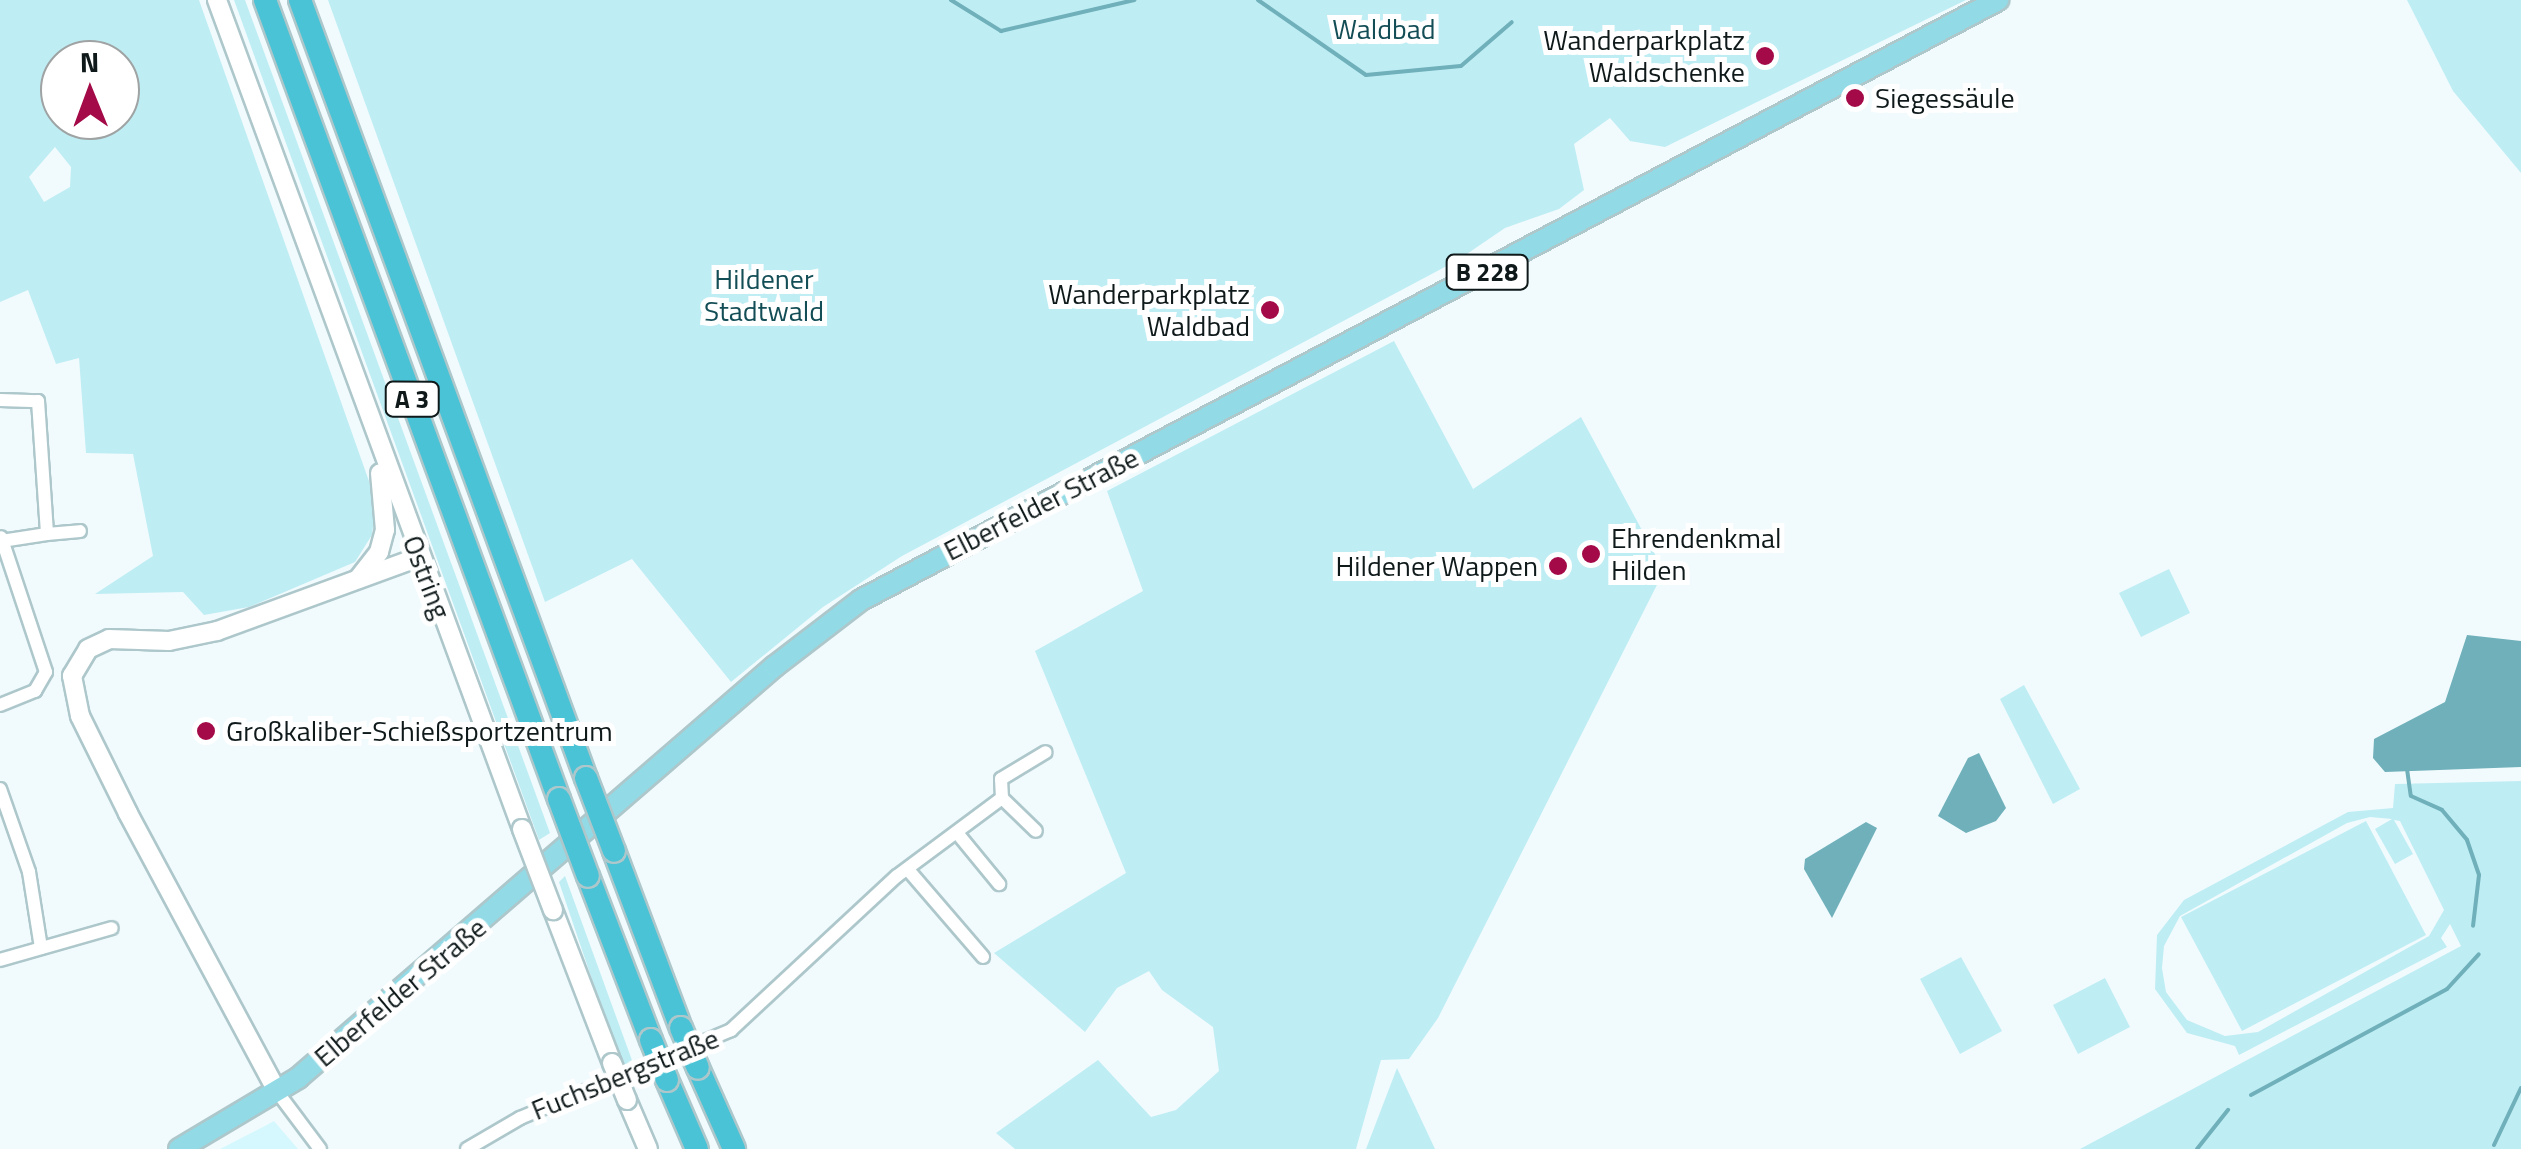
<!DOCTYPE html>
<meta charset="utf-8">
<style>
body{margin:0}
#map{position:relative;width:2521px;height:1149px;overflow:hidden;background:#f1fbfd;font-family:"Titillium Web",sans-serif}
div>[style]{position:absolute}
.built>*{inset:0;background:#d5f8fe}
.green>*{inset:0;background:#bfedf4}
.water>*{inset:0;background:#6fb0ba}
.stream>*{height:4px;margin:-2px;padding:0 2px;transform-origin:2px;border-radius:2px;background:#6fb0ba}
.roads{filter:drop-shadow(2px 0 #adc7cb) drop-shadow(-2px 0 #adc7cb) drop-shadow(0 2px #adc7cb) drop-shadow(0 -2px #adc7cb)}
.street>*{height:12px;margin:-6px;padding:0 6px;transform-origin:6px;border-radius:6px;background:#fff}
.secondary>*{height:18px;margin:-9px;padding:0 9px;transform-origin:9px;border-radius:9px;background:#fff}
.primary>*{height:20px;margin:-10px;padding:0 10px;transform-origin:10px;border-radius:10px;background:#92dbe6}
.highway>*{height:22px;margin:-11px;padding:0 11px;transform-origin:11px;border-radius:11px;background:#49c3d5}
.bridges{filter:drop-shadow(2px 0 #adc7cb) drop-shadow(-2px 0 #adc7cb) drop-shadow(0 2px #adc7cb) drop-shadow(0 -2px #adc7cb)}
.secondary-bridge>*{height:18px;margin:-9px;padding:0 9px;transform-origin:9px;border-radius:9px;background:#fff}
.highway-bridge>*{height:22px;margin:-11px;padding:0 11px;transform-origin:11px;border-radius:11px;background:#49c3d5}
.dots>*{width:28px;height:28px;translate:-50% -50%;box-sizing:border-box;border:5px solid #fff;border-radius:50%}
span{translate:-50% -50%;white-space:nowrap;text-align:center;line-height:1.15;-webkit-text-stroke:10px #fff;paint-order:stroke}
.shield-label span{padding:2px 8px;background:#fff;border:2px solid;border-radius:8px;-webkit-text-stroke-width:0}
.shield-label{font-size:25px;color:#0f191a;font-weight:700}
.park-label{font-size:28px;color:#134d55}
.poi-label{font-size:28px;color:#0f191a}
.right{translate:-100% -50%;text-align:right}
.left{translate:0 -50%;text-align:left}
.street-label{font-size:28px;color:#0f191a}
.north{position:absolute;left:40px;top:40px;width:100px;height:100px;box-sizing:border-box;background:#fff;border:2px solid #9fa3a3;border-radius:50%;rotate:359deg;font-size:28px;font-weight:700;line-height:40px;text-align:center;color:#0f191a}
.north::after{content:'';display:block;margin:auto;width:35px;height:45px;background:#a30a47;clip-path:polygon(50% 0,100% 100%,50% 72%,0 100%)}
</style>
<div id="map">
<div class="built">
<div style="clip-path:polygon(274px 1121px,298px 1149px,220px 1149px,263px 1127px)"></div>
</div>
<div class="green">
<div style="clip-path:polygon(evenodd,0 0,199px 0,376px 501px,372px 535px,355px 562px,249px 607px,204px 615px,183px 592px,95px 594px,153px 556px,133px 454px,86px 453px,79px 358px,56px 364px,28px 290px,0 302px,0 0,60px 60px,120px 60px,120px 120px,60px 120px,60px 60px,0 0,55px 147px,71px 167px,70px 187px,44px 202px,29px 177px,55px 147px)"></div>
<div style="clip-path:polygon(234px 0,245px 0,550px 833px,539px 840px)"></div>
<div style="clip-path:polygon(328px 0,1966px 0,1665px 147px,1630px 141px,1610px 118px,1574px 144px,1584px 190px,1559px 209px,1505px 228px,1458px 260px,902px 556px,823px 607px,731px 682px,632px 559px,545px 602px)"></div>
<div style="clip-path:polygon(2407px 0,2521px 0,2521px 173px,2453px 91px)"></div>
<div style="clip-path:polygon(1394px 341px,1473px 489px,1581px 417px,1664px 571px,1438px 1018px,1409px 1059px,1381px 1060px,1356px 1149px,1015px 1149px,996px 1133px,1098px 1060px,1151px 1117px,1176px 1110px,1219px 1071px,1213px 1027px,1162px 990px,1149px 971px,1117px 988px,1085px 1032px,994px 953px,1126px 873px,1035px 651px,1143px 591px,1107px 491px)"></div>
<div style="clip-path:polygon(2169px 569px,2190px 613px,2141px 637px,2119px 593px)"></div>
<div style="clip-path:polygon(2024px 685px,2080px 789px,2053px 804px,2000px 699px)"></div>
<div style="clip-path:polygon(evenodd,2521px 781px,2521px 1149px,2080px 1149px,2461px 946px,2450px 924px,2441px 938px,2447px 947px,2239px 1055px,2235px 1046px,2187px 1033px,2155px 989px,2157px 935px,2184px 900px,2348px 812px,2393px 808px,2395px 784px,2521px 781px,2370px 817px,2392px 819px,2375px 829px,2395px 864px,2413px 854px,2394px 820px,2400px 821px,2444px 910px,2429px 936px,2258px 1032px,2225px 1036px,2187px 1020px,2166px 992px,2162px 968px,2164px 946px,2180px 916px,2347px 823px,2370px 817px)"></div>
<div style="clip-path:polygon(2366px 821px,2426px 935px,2242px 1031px,2181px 917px)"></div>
<div style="clip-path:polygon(565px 876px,633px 1063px,622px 1068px,559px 882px)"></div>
<div style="clip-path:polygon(1961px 957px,2002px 1031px,1960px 1054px,1920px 979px)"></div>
<div style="clip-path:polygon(2105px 978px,2130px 1027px,2078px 1054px,2053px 1005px)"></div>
<div style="clip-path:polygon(1397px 1068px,1435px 1149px,1366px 1149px)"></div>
</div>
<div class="water">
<div style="clip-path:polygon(2467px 635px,2521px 641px,2521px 767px,2385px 772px,2373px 758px,2374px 739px,2445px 702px)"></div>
<div style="clip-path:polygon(1979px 753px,2006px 808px,1996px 821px,1966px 833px,1938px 816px,1968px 758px)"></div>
<div style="clip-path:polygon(1866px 822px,1877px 828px,1832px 918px,1804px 869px,1805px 859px)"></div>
</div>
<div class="stream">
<div style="left:951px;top:0;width:59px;rotate:31.8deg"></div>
<div style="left:1001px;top:31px;width:137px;rotate:-13.1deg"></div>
<div style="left:1258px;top:0;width:131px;rotate:34.8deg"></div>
<div style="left:1366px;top:75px;width:95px;rotate:-5.4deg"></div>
<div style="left:1461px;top:66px;width:67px;rotate:-40.8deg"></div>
<div style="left:2407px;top:769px;width:27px;rotate:82deg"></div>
<div style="left:2411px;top:796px;width:34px;rotate:24deg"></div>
<div style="left:2442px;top:810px;width:39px;rotate:50deg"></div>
<div style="left:2467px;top:840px;width:37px;rotate:71deg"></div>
<div style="left:2479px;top:875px;width:51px;rotate:96.7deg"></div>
<div style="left:2251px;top:1095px;width:223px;rotate:-28.4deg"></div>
<div style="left:2447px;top:989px;width:47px;rotate:-47.6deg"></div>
<div style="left:2494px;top:1145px;width:63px;rotate:-64.7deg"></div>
<div style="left:2197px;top:1149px;width:50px;rotate:-51.5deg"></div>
</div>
<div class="roads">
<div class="street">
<div style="left:0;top:400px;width:38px;rotate:2deg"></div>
<div style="left:38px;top:401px;width:133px;rotate:86.1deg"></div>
<div style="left:47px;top:534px;width:46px;rotate:171.2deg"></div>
<div style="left:47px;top:534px;width:33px;rotate:-5deg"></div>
<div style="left:0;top:705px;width:38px;rotate:-22deg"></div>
<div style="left:35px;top:691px;width:22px;rotate:-60deg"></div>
<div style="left:46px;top:672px;width:142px;rotate:-108.4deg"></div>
<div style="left:0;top:789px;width:88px;rotate:70.7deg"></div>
<div style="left:29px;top:872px;width:77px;rotate:81deg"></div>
<div style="left:1002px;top:798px;width:19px;rotate:-93deg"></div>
<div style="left:1001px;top:779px;width:52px;rotate:-31deg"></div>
<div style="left:958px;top:834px;width:65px;rotate:50.6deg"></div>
<div style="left:910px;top:872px;width:112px;rotate:49.3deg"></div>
<div style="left:0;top:960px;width:116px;rotate:-15.9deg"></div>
<div style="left:278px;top:1093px;width:70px;rotate:53.1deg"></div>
<div style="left:467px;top:1149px;width:61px;rotate:-30.3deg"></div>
<div style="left:520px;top:1118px;width:229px;rotate:-22.6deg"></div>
<div style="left:731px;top:1030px;width:226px;rotate:-42.9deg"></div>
<div style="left:897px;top:876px;width:131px;rotate:-36.6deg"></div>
<div style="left:1002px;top:798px;width:47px;rotate:44.1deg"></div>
</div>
<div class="secondary">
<div style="left:217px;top:0;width:883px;rotate:69.8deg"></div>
<div style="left:358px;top:579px;width:34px;rotate:-52deg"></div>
<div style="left:379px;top:552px;width:23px;rotate:-75deg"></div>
<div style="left:385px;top:530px;width:57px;rotate:-95deg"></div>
<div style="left:553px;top:910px;width:164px;rotate:68.9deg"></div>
<div style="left:278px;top:1093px;width:318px;rotate:-118.2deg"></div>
<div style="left:128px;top:813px;width:108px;rotate:-116.3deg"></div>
<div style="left:80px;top:716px;width:41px;rotate:-101.3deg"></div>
<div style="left:72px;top:676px;width:31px;rotate:-59deg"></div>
<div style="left:88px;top:649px;width:23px;rotate:-25deg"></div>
<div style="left:109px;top:639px;width:60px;rotate:1.9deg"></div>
<div style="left:169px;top:641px;width:49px;rotate:-11.8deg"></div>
<div style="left:217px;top:631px;width:215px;rotate:-20.1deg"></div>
<div style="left:627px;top:1100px;width:53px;rotate:66.8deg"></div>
</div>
<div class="primary">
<div style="left:179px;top:1149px;width:139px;rotate:-30.8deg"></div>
<div style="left:298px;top:1078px;width:630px;rotate:-40.82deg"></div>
<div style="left:775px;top:666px;width:108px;rotate:-37.5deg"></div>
<div style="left:861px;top:600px;width:1286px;rotate:-27.82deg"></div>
</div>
<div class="highway">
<div style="left:265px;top:0;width:851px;rotate:69.8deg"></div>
<div style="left:300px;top:0;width:829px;rotate:69.82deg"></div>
<div style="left:614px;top:851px;width:189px;rotate:69.3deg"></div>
<div style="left:588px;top:876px;width:176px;rotate:69deg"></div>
<div style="left:698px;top:1068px;width:89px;rotate:66deg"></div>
<div style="left:667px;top:1080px;width:75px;rotate:66.5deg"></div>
</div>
</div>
<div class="bridges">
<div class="secondary-bridge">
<div style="left:522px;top:829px;width:87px;rotate:69.1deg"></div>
<div style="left:612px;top:1063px;width:40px;rotate:68deg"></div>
</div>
<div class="highway-bridge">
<div style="left:586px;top:778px;width:78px;rotate:69deg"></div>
<div style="left:559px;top:799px;width:82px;rotate:69.4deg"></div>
<div style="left:681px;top:1028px;width:43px;rotate:67deg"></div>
<div style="left:651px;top:1040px;width:43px;rotate:68.2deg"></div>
</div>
</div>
<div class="dots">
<div style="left:1765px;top:56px;background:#a30a47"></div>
<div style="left:1855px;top:98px;background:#a30a47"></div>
<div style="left:1270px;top:310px;background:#a30a47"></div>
<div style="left:1591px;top:554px;background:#a30a47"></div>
<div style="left:1558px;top:566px;background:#a30a47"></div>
<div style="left:206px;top:731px;background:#a30a47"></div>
</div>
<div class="shield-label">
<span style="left:1487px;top:272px">B 228</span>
<span style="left:412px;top:399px">A 3</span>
</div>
<div class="park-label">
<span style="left:1384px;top:29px">Waldbad</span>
<span style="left:764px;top:295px">Hildener<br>Stadtwald</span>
</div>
<div class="poi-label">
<span class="right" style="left:1745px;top:56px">Wanderparkplatz<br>Waldschenke</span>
<span class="left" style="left:1875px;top:98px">Siegessäule</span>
<span class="right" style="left:1250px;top:310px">Wanderparkplatz<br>Waldbad</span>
<span class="left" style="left:1611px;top:554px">Ehrendenkmal<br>Hilden</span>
<span class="right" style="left:1538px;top:566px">Hildener Wappen</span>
<span class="left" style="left:226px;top:731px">Großkaliber-Schießsportzentrum</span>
</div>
<div class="street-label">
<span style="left:1041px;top:504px;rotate:-27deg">Elberfelder Straße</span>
<span style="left:427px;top:577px;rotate:69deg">Ostring</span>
<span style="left:400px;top:992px;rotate:-40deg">Elberfelder Straße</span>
<span style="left:625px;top:1074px;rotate:-22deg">Fuchsbergstraße</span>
</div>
<div class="north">N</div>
</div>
